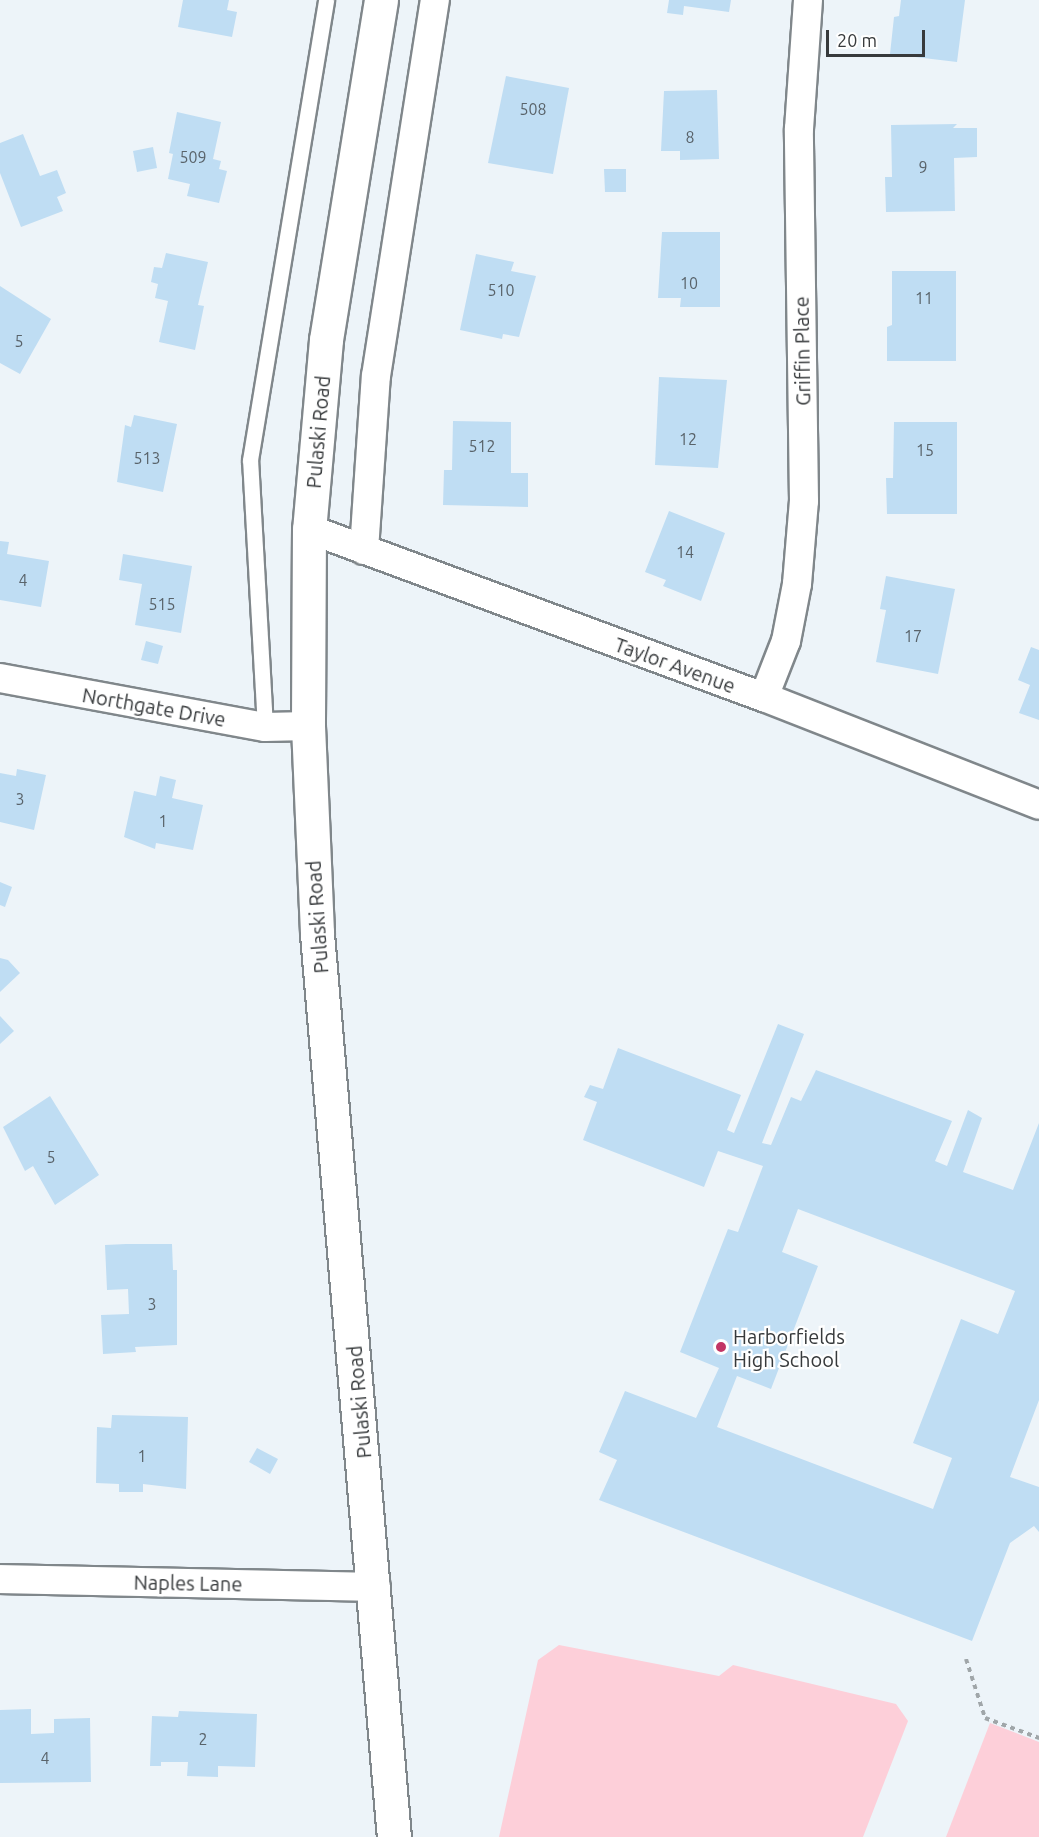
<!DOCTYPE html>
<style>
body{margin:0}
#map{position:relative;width:1039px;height:1837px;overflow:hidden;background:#edf4f9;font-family:Ubuntu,sans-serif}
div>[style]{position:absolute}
.green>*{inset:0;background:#fdcfd9}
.building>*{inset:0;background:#bfddf3}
.path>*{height:4px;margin-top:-2px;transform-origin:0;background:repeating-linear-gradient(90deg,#a0a6a9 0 4.5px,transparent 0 9px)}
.roads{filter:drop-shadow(2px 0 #80878b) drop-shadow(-2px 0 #80878b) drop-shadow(0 2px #80878b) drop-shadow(0 -2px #80878b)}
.lane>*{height:15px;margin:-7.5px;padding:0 7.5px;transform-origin:7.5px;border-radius:7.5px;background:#fff}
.street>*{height:28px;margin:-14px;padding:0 14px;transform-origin:14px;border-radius:14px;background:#fff}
.secondary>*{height:33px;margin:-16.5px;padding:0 16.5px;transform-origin:16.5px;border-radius:16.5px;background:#fff}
.dots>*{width:16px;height:16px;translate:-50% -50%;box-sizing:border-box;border:3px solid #fff;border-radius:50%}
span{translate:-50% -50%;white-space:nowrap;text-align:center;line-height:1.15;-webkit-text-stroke:4.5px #fff;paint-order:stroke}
.number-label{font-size:16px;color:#59636a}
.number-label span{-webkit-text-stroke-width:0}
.street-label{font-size:20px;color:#373a3c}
.poi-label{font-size:20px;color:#373a3c}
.left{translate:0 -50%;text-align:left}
.scale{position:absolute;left:826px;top:30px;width:99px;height:27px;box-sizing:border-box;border:3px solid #373a3c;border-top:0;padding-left:8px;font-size:18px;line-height:21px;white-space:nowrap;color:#373a3c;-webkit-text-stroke:4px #fff;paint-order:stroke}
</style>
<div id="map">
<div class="green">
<div style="clip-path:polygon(559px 1645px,719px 1676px,733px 1665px,896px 1704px,908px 1721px,863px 1837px,499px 1837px,538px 1660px)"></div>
<div style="clip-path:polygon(990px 1723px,1039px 1742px,1039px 1837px,946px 1837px)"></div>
</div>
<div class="building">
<div style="clip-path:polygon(183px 0,229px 0,227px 10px,237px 12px,232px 37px,178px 27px)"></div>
<div style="clip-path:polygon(669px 0,731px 0,729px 12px,684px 6px,683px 15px,667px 13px)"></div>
<div style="clip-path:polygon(901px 0,965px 0,957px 62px,890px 54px,894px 17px,899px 16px)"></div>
<div style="clip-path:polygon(506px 76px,569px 88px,553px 174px,488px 163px)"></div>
<div style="clip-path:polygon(717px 90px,719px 159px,680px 160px,680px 151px,661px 151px,664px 91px)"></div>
<div style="clip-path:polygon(177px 112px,221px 122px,213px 159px,221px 161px,219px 169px,227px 171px,219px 203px,187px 196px,190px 184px,168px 179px,173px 154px,169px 153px)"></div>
<div style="clip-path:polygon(957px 124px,953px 128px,977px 128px,977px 157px,954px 158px,955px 211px,886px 212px,885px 177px,892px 177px,891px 125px)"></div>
<div style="clip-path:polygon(23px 134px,40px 176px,57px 170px,66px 193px,57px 197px,63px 211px,21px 227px,0 173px,0 143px)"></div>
<div style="clip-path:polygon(153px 147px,157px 168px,137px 172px,133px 151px)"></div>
<div style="clip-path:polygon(604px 169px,626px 169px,626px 192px,605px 192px)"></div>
<div style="clip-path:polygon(662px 232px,720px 232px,720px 307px,680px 307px,681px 298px,658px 298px)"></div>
<div style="clip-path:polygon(166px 253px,208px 262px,198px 305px,204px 306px,195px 350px,159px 342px,168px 301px,155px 298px,158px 284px,151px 282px,154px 267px,162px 268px)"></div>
<div style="clip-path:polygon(476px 254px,514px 262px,511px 271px,536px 276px,519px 337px,503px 334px,502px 339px,460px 330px)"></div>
<div style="clip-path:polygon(892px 271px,956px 271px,956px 361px,887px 361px,887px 327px,892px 325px)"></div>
<div style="clip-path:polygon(0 286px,51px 319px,20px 374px,0 363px)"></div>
<div style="clip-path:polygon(659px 377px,727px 380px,718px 468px,655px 465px)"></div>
<div style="clip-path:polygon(134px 415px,177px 424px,163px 492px,117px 482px,125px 425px,131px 427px)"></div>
<div style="clip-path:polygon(453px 421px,511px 422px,511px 473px,528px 473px,528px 507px,443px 505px,444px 470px,452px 470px)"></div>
<div style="clip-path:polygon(894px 422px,957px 422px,957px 514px,887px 514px,886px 478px,893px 478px)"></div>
<div style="clip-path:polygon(669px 511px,725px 533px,701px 601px,663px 586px,666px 580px,645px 572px)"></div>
<div style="clip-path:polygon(0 541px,9px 542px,7px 554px,49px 561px,41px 607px,0 600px)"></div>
<div style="clip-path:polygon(123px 554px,192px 566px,181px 633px,135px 625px,142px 584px,119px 580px)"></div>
<div style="clip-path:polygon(886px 576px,955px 589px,938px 674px,876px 662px,886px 610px,880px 609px)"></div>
<div style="clip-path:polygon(146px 641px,163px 646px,158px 664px,141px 660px)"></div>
<div style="clip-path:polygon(1031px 647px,1039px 650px,1039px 720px,1019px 713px,1030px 685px,1018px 680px)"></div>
<div style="clip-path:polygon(17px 769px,46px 775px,34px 830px,0 822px,0 773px,16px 776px)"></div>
<div style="clip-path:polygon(160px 776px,176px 780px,172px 798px,203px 805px,193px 850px,156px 843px,155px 849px,124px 837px,134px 791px,156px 796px)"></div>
<div style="clip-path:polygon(0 882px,12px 887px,5px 907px,0 905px)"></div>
<div style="clip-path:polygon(0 958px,8px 960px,20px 973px,0 992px)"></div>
<div style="clip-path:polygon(0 1016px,14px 1031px,0 1044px)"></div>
<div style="clip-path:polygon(evenodd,778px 1024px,804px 1034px,762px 1143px,771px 1145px,791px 1097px,801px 1101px,816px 1070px,952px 1121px,935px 1161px,947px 1166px,968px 1110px,982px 1118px,963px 1172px,1013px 1190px,1039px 1123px,1039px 1400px,1010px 1477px,1039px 1487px,1039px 1532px,1034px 1526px,1010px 1543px,972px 1641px,599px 1500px,617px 1460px,599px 1452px,625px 1391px,696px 1418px,719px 1368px,680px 1352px,728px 1229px,738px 1232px,763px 1166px,718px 1151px,704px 1187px,583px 1140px,597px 1102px,584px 1097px,590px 1085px,603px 1089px,618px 1048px,741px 1095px,727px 1130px,734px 1133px,778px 1024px,798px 1209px,1015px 1291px,998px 1334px,961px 1319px,913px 1443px,952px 1458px,933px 1509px,717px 1427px,737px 1376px,771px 1389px,818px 1266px,782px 1252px,798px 1209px)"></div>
<div style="clip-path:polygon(50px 1096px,99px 1175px,55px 1205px,33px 1166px,25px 1171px,3px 1127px)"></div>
<div style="clip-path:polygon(126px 1244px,172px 1244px,173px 1270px,177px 1270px,177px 1345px,135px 1347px,136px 1352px,103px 1354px,101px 1315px,129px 1314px,128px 1289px,107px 1290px,105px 1245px)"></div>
<div style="clip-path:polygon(112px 1415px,188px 1417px,186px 1489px,143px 1484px,143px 1492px,119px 1492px,119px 1484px,96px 1483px,97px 1427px,111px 1428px)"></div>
<div style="clip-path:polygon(257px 1448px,278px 1459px,270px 1474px,249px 1462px)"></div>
<div style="clip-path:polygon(31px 1709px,31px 1734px,54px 1733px,54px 1719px,90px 1718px,91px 1782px,0 1783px,0 1710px)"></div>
<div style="clip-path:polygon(179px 1711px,257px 1714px,255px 1767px,218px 1766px,218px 1777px,187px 1776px,188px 1762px,161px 1762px,161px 1766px,150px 1766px,152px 1716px,178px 1717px)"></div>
</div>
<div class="path">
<div style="left:966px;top:1659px;width:62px;rotate:72.1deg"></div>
<div style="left:985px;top:1718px;width:58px;rotate:20.3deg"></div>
</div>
<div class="roads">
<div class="lane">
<div style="left:265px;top:727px;width:267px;rotate:-93.2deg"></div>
<div style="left:250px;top:460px;width:466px;rotate:-80.6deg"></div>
</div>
<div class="street">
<div style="left:309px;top:529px;width:485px;rotate:20.3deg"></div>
<div style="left:764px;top:697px;width:295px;rotate:21.4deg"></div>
<div style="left:364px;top:550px;width:174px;rotate:-86.1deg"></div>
<div style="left:376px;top:376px;width:381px;rotate:-81.1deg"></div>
<div style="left:0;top:678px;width:269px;rotate:10.5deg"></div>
<div style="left:265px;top:727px;width:43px;rotate:-1.3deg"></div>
<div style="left:764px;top:697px;width:60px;rotate:-68.6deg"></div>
<div style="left:786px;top:641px;width:58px;rotate:-79.1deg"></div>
<div style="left:797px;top:584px;width:83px;rotate:-85.2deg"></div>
<div style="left:804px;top:501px;width:372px;rotate:-90.8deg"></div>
<div style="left:799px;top:129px;width:129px;rotate:-86deg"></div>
<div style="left:0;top:1579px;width:376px;rotate:1.2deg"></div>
</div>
<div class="secondary">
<div style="left:381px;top:0;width:344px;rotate:99.2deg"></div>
<div style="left:326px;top:340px;width:190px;rotate:95.1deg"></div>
<div style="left:309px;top:529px;width:197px;rotate:90.3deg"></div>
<div style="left:308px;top:726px;width:208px;rotate:87.5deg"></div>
<div style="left:317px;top:934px;width:906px;rotate:85.13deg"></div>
</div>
</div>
<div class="dots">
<div style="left:721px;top:1347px;background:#c23565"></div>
</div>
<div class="number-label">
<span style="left:533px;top:109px">508</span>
<span style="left:690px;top:137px">8</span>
<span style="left:193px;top:157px">509</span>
<span style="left:923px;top:167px">9</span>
<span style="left:689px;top:283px">10</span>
<span style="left:501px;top:290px">510</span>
<span style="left:924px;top:298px">11</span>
<span style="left:19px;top:341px">5</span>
<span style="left:688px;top:439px">12</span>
<span style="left:482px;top:446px">512</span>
<span style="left:925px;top:450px">15</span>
<span style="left:147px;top:458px">513</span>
<span style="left:685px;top:552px">14</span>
<span style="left:23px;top:580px">4</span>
<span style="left:162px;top:604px">515</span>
<span style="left:913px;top:636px">17</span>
<span style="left:20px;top:799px">3</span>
<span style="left:163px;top:821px">1</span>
<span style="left:51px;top:1157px">5</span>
<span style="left:152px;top:1304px">3</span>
<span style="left:142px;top:1456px">1</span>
<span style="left:203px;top:1739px">2</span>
<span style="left:45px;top:1758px">4</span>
</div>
<div class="street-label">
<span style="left:802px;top:351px;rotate:-91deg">Griffin Place</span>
<span style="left:318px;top:432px;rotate:-85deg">Pulaski Road</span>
<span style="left:675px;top:665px;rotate:20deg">Taylor Avenue</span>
<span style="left:154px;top:707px;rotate:10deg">Northgate Drive</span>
<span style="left:317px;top:917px;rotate:-94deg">Pulaski Road</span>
<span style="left:359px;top:1402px;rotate:-95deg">Pulaski Road</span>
<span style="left:188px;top:1583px;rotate:1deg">Naples Lane</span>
</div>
<div class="poi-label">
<span class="left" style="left:733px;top:1348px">Harborfields<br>High School</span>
</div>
<div class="scale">20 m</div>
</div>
